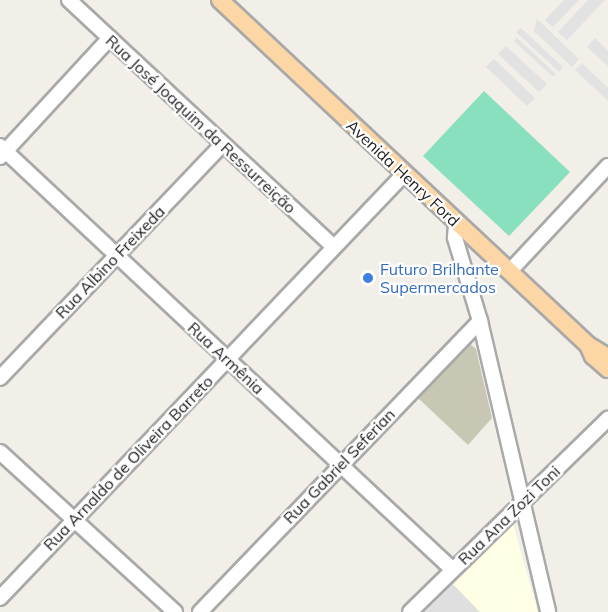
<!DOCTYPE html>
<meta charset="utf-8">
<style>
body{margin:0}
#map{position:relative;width:608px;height:612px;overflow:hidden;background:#f2efe9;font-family:Mulish,sans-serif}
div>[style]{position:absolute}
.residential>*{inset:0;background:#e0dfdf}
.education>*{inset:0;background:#ffffe5}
.construction>*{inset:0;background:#c7c7b4}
.pitch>*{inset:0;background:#88e0be}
.parking>*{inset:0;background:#e2e2e2}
.roads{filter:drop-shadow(2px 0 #a9a9a9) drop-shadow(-2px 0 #a9a9a9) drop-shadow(0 2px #a9a9a9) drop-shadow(0 -2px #a9a9a9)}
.minor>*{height:14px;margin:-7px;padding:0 7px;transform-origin:7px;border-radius:7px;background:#fff}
.major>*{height:16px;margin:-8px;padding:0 8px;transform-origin:8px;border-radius:8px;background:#fcd6a4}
.dots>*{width:16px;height:16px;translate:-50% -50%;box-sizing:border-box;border:3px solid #fff;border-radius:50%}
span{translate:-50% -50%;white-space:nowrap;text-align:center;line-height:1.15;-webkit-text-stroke:4.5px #fff;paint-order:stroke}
.street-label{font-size:16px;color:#222}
.shop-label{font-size:16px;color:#366cbe}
.left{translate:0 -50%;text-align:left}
</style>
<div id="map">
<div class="residential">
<div style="clip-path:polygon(453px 584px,480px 612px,425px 612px)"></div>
</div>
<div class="education">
<div style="clip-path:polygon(513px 524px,538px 612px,480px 612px,453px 584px)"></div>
</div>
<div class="construction">
<div style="clip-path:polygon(469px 343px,476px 349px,492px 418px,468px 445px,417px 397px)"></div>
</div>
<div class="pitch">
<div style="clip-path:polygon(484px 91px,570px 172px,509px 236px,423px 156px)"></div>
</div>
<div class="parking">
<div style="clip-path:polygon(564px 0,579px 0,553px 27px,545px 20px)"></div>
<div style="clip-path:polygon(588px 0,605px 0,567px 40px,558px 32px)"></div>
<div style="clip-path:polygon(537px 19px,579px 59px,572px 67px,534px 31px)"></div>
<div style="clip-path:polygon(521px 28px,563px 67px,559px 72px,516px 32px)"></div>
<div style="clip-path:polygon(517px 38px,556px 74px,553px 77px,514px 41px)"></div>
<div style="clip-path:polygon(595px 38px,608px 51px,608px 66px,587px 47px)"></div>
<div style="clip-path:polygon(506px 46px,547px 84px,539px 92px,498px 54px)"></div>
<div style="clip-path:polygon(494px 59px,535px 98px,527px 106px,486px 67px)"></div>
<div style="clip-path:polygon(582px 63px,608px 88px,608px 101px,575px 70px)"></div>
</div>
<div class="roads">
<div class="minor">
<div style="left:69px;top:0;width:362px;rotate:43deg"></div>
<div style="left:0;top:146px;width:620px;rotate:43.11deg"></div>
<div style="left:0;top:157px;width:162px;rotate:-47.3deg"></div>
<div style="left:456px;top:223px;width:15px;rotate:94deg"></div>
<div style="left:455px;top:238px;width:87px;rotate:73.2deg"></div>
<div style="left:480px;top:321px;width:299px;rotate:76.8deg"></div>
<div style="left:509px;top:272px;width:145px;rotate:-47deg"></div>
<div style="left:0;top:378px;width:320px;rotate:-46.4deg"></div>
<div style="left:0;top:452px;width:237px;rotate:42.4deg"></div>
<div style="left:0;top:598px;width:587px;rotate:-46.38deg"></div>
<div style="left:200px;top:612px;width:404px;rotate:-46.1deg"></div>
<div style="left:410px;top:612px;width:277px;rotate:-44.3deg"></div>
</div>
<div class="major">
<div style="left:220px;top:0;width:504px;rotate:43.15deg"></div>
<div style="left:608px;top:357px;width:23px;rotate:-149deg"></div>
<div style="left:588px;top:345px;width:12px;rotate:66deg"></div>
<div style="left:593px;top:356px;width:20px;rotate:41deg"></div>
</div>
</div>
<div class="dots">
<div style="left:368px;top:278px;background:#3f7fe0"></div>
</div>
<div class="street-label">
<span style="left:201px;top:124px;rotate:43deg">Rua José Joaquim da Ressurreição</span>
<span style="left:403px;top:173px;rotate:43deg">Avenida Henry Ford</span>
<span style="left:110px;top:262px;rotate:-46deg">Rua Albino Freixeda</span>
<span style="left:226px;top:358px;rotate:43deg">Rua Armênia</span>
<span style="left:128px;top:463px;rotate:-46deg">Rua Arnaldo de Oliveira Barreto</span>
<span style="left:339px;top:466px;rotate:-46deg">Rua Gabriel Seferian</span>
<span style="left:509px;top:515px;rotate:-44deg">Rua Ana Zozi Toni</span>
</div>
<div class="shop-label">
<span class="left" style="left:380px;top:278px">Futuro Brilhante<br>Supermercados</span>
</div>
</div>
